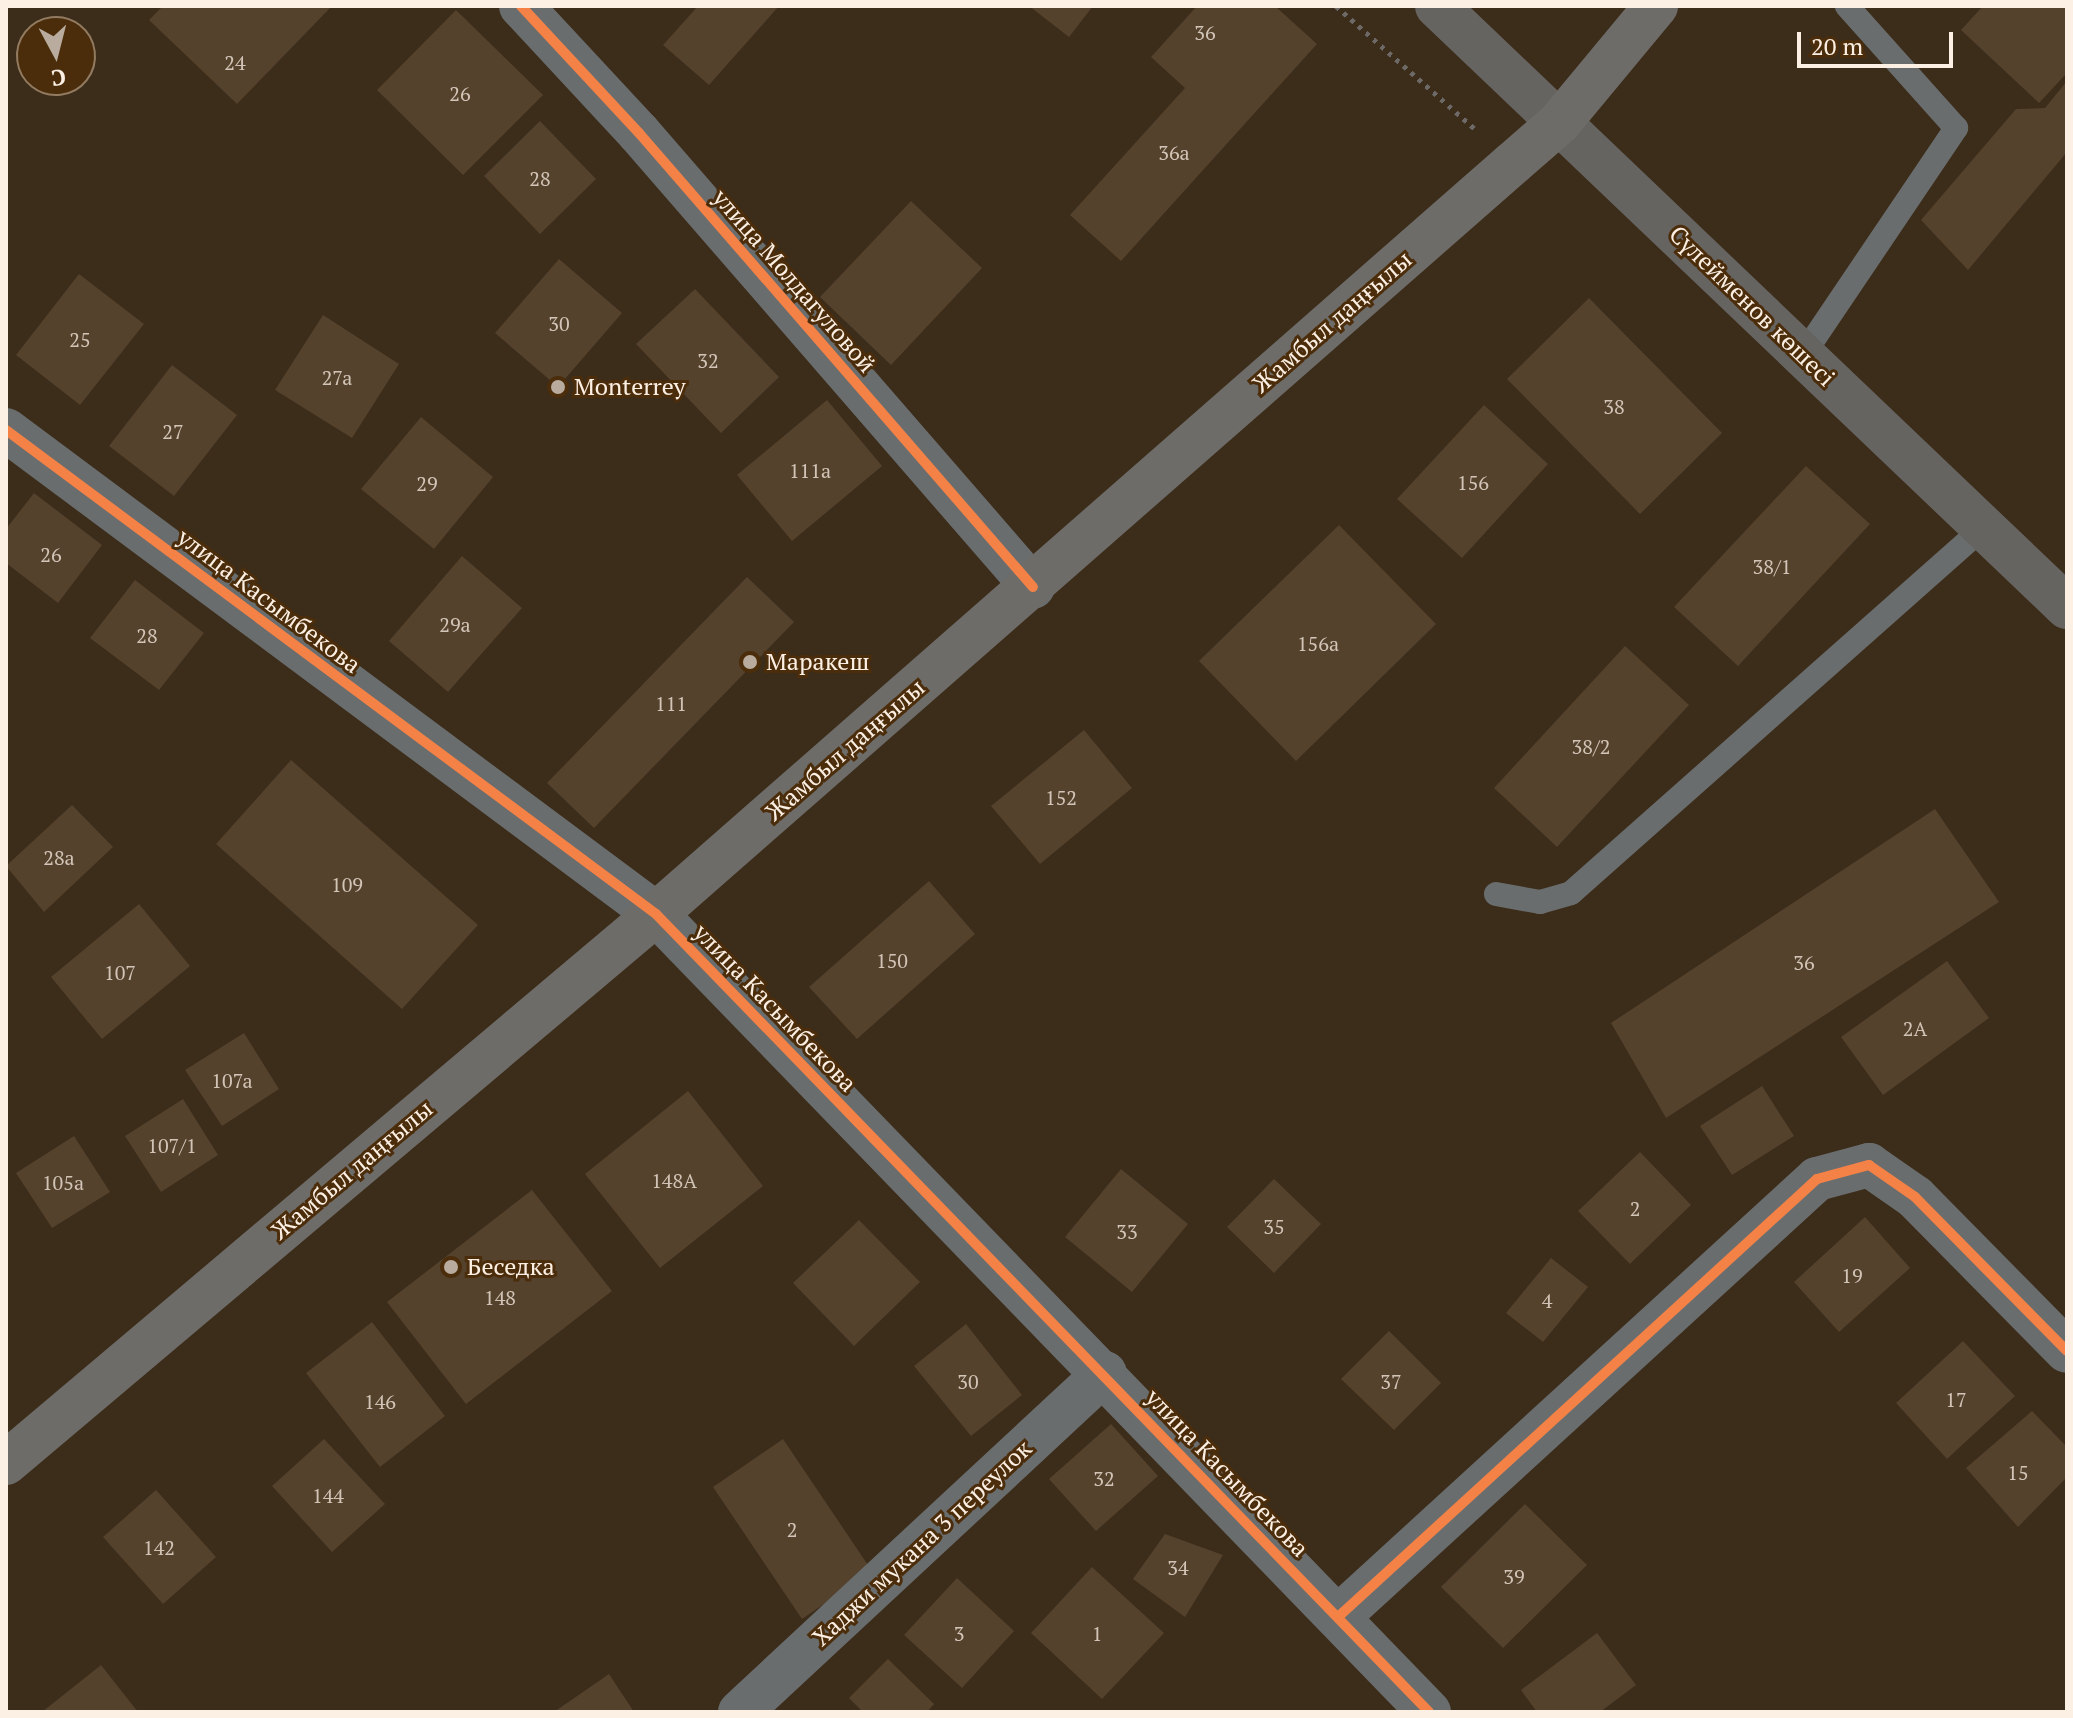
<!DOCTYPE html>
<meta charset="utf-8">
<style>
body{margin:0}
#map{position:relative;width:2073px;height:1718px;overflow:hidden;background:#3c2c1a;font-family:"PT Serif",serif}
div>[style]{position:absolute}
.building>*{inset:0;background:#54422d}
.path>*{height:5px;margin-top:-2.5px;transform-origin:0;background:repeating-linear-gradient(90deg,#6c6966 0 4px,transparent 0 10px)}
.service>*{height:24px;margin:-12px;padding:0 12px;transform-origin:12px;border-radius:12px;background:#6a6d6e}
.minor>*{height:44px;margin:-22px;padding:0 22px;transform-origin:22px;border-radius:22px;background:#6a6d6e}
.secondary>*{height:44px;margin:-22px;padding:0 22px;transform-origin:22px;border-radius:22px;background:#666461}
.primary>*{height:44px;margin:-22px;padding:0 22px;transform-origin:22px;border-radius:22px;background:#6e6c68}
.cycleway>*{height:10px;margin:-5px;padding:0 5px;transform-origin:5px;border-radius:5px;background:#f48246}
.dots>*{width:22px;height:22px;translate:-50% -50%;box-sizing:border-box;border:4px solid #4b2d0b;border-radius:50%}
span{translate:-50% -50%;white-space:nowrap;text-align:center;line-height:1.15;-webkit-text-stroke:6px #4b2d0b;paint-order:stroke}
.number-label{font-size:20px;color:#d2c4b6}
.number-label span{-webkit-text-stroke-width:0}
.street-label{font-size:24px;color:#fcefe3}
.poi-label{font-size:24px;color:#fcefe3}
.left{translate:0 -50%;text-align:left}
.frame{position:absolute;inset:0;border:8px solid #fcefe3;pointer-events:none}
.north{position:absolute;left:16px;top:16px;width:80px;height:80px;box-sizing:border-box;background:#4b2d0b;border:2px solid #927b61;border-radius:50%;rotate:173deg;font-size:22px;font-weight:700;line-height:32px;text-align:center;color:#fcefe3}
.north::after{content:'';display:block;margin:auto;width:28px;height:36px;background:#b9ab9d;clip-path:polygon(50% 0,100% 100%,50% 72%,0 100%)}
.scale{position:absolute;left:1797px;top:32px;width:156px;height:36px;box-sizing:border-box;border:4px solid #fcefe3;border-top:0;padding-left:10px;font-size:24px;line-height:28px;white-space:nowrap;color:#fcefe3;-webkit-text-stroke:6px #4b2d0b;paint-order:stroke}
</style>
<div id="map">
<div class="building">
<div style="clip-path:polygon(163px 6px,332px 6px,237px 104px,149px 20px)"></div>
<div style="clip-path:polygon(698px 6px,779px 6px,709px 85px,663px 45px)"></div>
<div style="clip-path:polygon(1029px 6px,1093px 6px,1069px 37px)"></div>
<div style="clip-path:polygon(1197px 6px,1275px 6px,1317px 44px,1121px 261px,1070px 215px,1185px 88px,1151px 57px)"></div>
<div style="clip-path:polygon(1983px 6px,2067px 6px,2067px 73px,2039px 103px,1961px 30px)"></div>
<div style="clip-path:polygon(456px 10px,543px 95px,463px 175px,377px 90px)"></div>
<div style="clip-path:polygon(2067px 81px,2067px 152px,1968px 270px,1921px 220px,2016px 109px,2045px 108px)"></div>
<div style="clip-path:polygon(540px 121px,596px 179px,540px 234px,484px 176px)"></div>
<div style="clip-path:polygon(911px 201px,982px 268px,891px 365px,820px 297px)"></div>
<div style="clip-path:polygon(559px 259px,622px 313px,558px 387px,495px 333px)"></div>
<div style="clip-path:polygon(79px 274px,144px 324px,80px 405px,16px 355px)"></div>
<div style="clip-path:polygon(695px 289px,779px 377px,721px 433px,636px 344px)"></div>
<div style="clip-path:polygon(1589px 298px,1722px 433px,1640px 514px,1507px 379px)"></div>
<div style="clip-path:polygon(323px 315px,399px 364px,352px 438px,275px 390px)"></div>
<div style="clip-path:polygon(172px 365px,237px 415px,174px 496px,109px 446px)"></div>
<div style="clip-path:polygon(827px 400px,882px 466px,792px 541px,737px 475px)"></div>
<div style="clip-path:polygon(1484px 405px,1548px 464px,1462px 558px,1397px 499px)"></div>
<div style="clip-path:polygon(421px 417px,493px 477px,434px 549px,361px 489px)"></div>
<div style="clip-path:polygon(1806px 466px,1870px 524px,1738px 666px,1674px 607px)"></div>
<div style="clip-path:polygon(34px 493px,102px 545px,58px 603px,6px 563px,6px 529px)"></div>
<div style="clip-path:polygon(1339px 525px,1436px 624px,1296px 761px,1199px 661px)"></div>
<div style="clip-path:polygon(462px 556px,522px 608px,448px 692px,389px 641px)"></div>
<div style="clip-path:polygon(747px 577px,794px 622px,594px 828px,547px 783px)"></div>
<div style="clip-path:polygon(135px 580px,204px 633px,159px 690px,90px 638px)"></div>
<div style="clip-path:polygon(1625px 646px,1689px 705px,1557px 847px,1494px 788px)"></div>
<div style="clip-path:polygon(1084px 730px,1132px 788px,1040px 864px,991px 806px)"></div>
<div style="clip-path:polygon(291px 760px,478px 925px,402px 1009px,216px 844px)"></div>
<div style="clip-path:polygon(72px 805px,113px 847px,44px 912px,6px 866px)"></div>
<div style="clip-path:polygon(1935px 809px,1999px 902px,1666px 1118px,1611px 1023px)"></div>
<div style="clip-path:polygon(929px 881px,975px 934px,857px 1039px,809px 987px)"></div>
<div style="clip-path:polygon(139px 904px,190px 966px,102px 1039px,51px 977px)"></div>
<div style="clip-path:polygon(1947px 961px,1989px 1018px,1883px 1095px,1841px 1037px)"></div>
<div style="clip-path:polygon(244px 1033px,279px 1089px,222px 1126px,185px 1070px)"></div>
<div style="clip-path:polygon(1762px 1086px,1794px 1136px,1732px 1175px,1700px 1126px)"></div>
<div style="clip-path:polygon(688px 1091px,763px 1186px,660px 1268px,585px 1174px)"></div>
<div style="clip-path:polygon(183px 1099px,218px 1155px,161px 1192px,125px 1136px)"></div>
<div style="clip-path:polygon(74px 1136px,110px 1192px,52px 1228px,16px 1173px)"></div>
<div style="clip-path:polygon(1640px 1152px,1691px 1205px,1630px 1264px,1578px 1211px)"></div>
<div style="clip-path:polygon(1121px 1169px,1188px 1224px,1132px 1292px,1065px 1237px)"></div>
<div style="clip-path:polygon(1274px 1179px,1321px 1224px,1274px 1273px,1227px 1227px)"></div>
<div style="clip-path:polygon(532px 1190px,612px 1291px,466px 1404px,387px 1302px)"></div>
<div style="clip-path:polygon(1865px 1217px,1910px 1268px,1839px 1332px,1794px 1282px)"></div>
<div style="clip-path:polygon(859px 1220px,920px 1282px,854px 1346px,793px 1283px)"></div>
<div style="clip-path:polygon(1551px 1258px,1588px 1287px,1543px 1342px,1506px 1313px)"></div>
<div style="clip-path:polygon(372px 1322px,445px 1416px,380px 1467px,306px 1373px)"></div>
<div style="clip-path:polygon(966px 1324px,1022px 1395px,971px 1436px,914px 1366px)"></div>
<div style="clip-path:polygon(1389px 1331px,1441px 1383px,1394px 1430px,1341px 1379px)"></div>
<div style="clip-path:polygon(1963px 1341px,2015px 1396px,1947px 1459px,1896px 1403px)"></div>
<div style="clip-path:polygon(2032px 1411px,2067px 1447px,2067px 1477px,2018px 1527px,1966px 1468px)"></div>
<div style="clip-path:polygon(1111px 1424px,1158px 1476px,1096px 1531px,1049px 1479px)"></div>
<div style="clip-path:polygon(324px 1439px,385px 1504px,332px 1552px,272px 1486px)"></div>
<div style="clip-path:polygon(783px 1439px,872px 1571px,802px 1619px,713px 1487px)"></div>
<div style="clip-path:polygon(156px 1490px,216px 1557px,163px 1604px,103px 1537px)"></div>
<div style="clip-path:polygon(1525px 1504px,1587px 1565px,1503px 1648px,1441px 1587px)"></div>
<div style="clip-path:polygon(1165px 1534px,1223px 1555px,1185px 1617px,1133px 1579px)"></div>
<div style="clip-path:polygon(1092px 1567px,1164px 1633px,1102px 1699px,1031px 1633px)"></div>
<div style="clip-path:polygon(957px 1578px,1014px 1631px,962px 1688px,904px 1635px)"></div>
<div style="clip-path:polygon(1597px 1633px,1636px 1685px,1600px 1712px,1537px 1712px,1521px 1690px)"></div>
<div style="clip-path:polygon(888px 1659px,934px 1704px,927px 1712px,863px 1712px,849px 1698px)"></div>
<div style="clip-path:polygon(101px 1665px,138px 1712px,42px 1712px)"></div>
<div style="clip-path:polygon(609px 1674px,634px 1712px,554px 1712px)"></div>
</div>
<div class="path">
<div style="left:1336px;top:6px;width:187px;rotate:41.5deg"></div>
</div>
<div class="service">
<div style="left:1803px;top:355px;width:274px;rotate:-56deg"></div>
<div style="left:1956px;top:128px;width:164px;rotate:-131.8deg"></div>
<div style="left:1496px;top:894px;width:45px;rotate:10.3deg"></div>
<div style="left:1540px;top:902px;width:32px;rotate:-16deg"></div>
<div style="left:1571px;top:893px;width:552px;rotate:-41.55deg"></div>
</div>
<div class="minor">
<div style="left:521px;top:6px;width:173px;rotate:47.1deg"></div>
<div style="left:639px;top:133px;width:601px;rotate:49.05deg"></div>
<div style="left:6px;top:430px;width:810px;rotate:36.67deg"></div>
<div style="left:656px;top:914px;width:1111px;rotate:45.91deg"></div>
<div style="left:1338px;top:1617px;width:649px;rotate:-42.44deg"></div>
<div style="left:1817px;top:1179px;width:54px;rotate:-15.1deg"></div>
<div style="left:1869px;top:1165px;width:56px;rotate:34.8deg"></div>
<div style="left:1915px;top:1197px;width:216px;rotate:45.4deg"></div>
<div style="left:740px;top:1712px;width:498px;rotate:-42.9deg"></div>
</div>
<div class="secondary">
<div style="left:1437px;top:6px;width:871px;rotate:43.65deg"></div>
</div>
<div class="primary">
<div style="left:6px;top:1463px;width:851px;rotate:-40.18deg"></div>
<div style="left:656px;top:914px;width:1139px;rotate:-41.23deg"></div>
<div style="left:1513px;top:163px;width:61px;rotate:-41deg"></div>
<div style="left:1559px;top:123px;width:152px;rotate:-50.3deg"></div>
</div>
<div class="cycleway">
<div style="left:521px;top:6px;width:173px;rotate:47.1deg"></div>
<div style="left:639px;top:133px;width:601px;rotate:49.05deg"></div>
<div style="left:6px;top:430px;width:810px;rotate:36.67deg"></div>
<div style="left:656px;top:914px;width:1111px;rotate:45.91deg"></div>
<div style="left:1338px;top:1617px;width:649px;rotate:-42.44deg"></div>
<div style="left:1817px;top:1179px;width:54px;rotate:-15.1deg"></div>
<div style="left:1869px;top:1165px;width:56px;rotate:34.8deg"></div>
<div style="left:1915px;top:1197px;width:216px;rotate:45.4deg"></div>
</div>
<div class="dots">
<div style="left:558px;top:387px;background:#b9ab9d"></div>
<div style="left:750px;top:662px;background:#b9ab9d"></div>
<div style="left:451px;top:1267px;background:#b9ab9d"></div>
</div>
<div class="number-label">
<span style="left:1205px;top:32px">36</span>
<span style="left:235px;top:62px">24</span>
<span style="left:460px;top:93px">26</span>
<span style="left:1174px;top:152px">36а</span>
<span style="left:540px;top:178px">28</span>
<span style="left:559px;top:323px">30</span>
<span style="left:80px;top:339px">25</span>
<span style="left:708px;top:360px">32</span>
<span style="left:337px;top:377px">27а</span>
<span style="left:1614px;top:406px">38</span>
<span style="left:173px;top:431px">27</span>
<span style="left:810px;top:470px">111а</span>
<span style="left:1473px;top:482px">156</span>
<span style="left:427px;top:483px">29</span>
<span style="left:51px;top:554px">26</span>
<span style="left:1772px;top:566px">38/1</span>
<span style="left:455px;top:624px">29а</span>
<span style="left:147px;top:635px">28</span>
<span style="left:1318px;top:643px">156а</span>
<span style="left:671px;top:703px">111</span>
<span style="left:1591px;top:746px">38/2</span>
<span style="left:1061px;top:797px">152</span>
<span style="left:59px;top:857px">28а</span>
<span style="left:347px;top:884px">109</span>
<span style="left:892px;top:960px">150</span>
<span style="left:1804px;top:962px">36</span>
<span style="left:120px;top:972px">107</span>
<span style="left:1915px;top:1028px">2А</span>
<span style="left:232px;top:1080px">107а</span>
<span style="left:172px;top:1145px">107/1</span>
<span style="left:674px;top:1180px">148А</span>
<span style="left:63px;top:1182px">105а</span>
<span style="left:1635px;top:1208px">2</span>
<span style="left:1274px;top:1226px">35</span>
<span style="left:1127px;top:1231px">33</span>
<span style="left:1852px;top:1275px">19</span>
<span style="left:500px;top:1297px">148</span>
<span style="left:1547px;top:1300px">4</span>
<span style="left:968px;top:1381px">30</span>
<span style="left:1391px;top:1381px">37</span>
<span style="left:1956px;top:1399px">17</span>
<span style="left:380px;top:1401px">146</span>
<span style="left:2018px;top:1472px">15</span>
<span style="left:1104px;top:1478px">32</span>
<span style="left:328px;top:1495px">144</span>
<span style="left:792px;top:1529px">2</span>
<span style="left:159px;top:1547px">142</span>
<span style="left:1178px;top:1567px">34</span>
<span style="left:1514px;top:1576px">39</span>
<span style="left:959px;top:1633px">3</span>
<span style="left:1097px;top:1633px">1</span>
</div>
<div class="street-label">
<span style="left:794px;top:281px;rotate:49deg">улица Молдагуловой</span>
<span style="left:1752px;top:306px;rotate:44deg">Сүлейменов көшесі</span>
<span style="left:1332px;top:322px;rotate:-41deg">Жамбыл даңғылы</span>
<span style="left:269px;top:601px;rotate:37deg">улица Касымбекова</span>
<span style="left:845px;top:750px;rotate:-41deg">Жамбыл даңғылы</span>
<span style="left:775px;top:1008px;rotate:46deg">улица Касымбекова</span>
<span style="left:352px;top:1170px;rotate:-40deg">Жамбыл даңғылы</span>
<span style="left:1227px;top:1473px;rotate:46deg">улица Касымбекова</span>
<span style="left:922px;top:1543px;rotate:-43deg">Хаджи мукана 3 переулок</span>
</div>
<div class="poi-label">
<span class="left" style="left:574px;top:387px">Monterrey</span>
<span class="left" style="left:766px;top:662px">Маракеш</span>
<span class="left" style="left:467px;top:1267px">Беседка</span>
</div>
<div class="frame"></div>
<div class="north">С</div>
<div class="scale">20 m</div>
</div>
